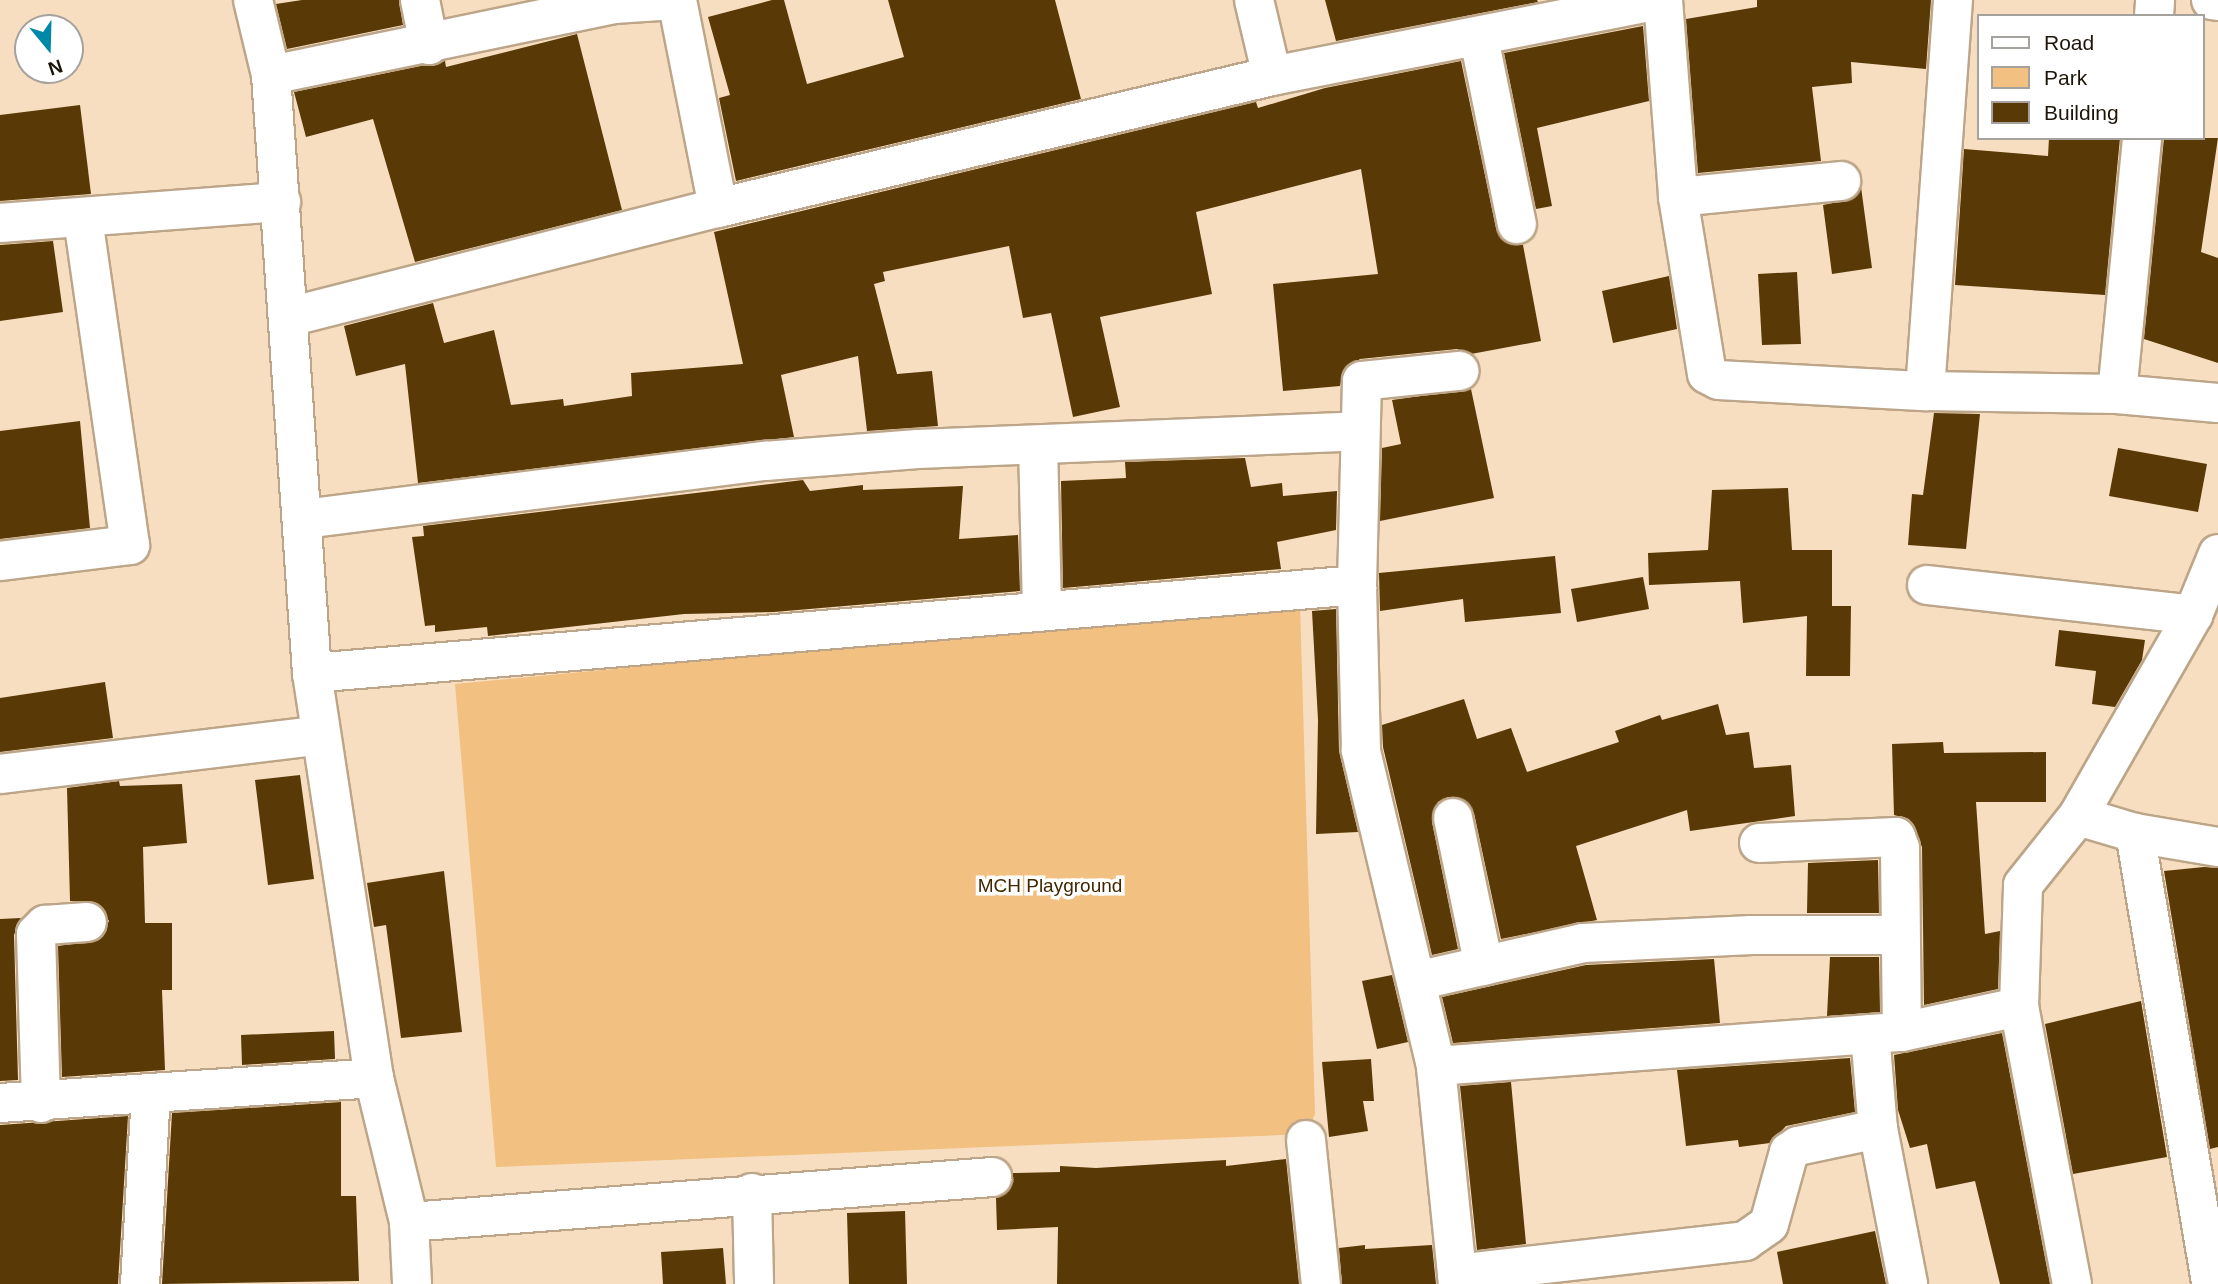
<!DOCTYPE html>
<style>
body{margin:0}
#map{position:relative;width:2218px;height:1284px;overflow:hidden;background:#f7dec0;font-family:Helvetica,sans-serif}
div>[style]{position:absolute}
.green>*{inset:0;background:#f2c080}
.building>*{inset:0;background:#593905}
.roads{filter:drop-shadow(2px 0 #bca588) drop-shadow(-2px 0 #bca588) drop-shadow(0 2px #bca588) drop-shadow(0 -2px #bca588)}
.street>*{height:38px;margin:-19px;padding:0 19px;transform-origin:19px;border-radius:19px;background:#fff}
span{translate:-50% -50%;white-space:nowrap;text-align:center;line-height:1.15;-webkit-text-stroke:7px #fff;paint-order:stroke}
.park-label{font-size:19px;color:#402701}
.legend{position:absolute;left:1977px;top:14px;width:228px;height:126px;box-sizing:border-box;background:#fff;border:2px solid #a5a19d;margin:0;padding:9px 12px;list-style:none;font-size:21px;color:#1e150a}
.legend li{display:flex;align-items:center;gap:14px;height:35px}
.legend b{width:35px;border:2px solid #a5a19d}
.north{position:absolute;left:14px;top:14px;width:70px;height:70px;box-sizing:border-box;background:#fff;border:2px solid #a5a19d;border-radius:50%;rotate:161deg;font-size:19px;font-weight:700;line-height:28px;text-align:center;color:#1e150a}
.north::after{content:'';display:block;margin:auto;width:24px;height:32px;background:#0088a9;clip-path:polygon(50% 0,100% 100%,50% 72%,0 100%)}
</style>
<div id="map">
<div class="green">
<div style="clip-path:polygon(1300px 604px,1315px 1114px,1306px 1134px,496px 1167px,455px 684px)"></div>
</div>
<div class="building">
<div style="clip-path:polygon(302px 0,399px 0,403px 25px,287px 49px,276px 4px)"></div>
<div style="clip-path:polygon(772px 0,784px 0,807px 84px,904px 57px,888px 0,1055px 0,1081px 99px,736px 181px,719px 98px,730px 95px,708px 17px)"></div>
<div style="clip-path:polygon(1325px 0,1537px 0,1538px 2px,1336px 41px)"></div>
<div style="clip-path:polygon(1757px 0,1931px 0,1926px 69px,1851px 62px,1852px 83px,1812px 87px,1821px 161px,1698px 173px,1686px 19px,1757px 7px)"></div>
<div style="clip-path:polygon(1643px 26px,1649px 101px,1537px 128px,1552px 206px,1536px 209px,1504px 53px)"></div>
<div style="clip-path:polygon(577px 34px,622px 210px,415px 262px,373px 119px,306px 137px,294px 92px,445px 61px,446px 67px)"></div>
<div style="clip-path:polygon(1461px 61px,1496px 228px,1509px 244px,1523px 245px,1541px 341px,1471px 354px,1457px 349px,1360px 359px,1343px 370px,1340px 386px,1283px 391px,1273px 284px,1378px 274px,1361px 169px,1196px 212px,1212px 294px,1100px 317px,1120px 407px,1073px 417px,1051px 313px,1023px 318px,1009px 246px,883px 272px,885px 281px,874px 284px,897px 374px,932px 371px,938px 426px,867px 431px,858px 356px,781px 375px,794px 437px,418px 483px,405px 364px,356px 376px,344px 326px,433px 303px,444px 343px,494px 330px,511px 405px,563px 399px,564px 406px,632px 396px,631px 373px,743px 364px,714px 232px,1256px 102px,1258px 108px,1325px 88px)"></div>
<div style="clip-path:polygon(80px 105px,91px 194px,0 201px,0 115px)"></div>
<div style="clip-path:polygon(2049px 138px,2120px 138px,2105px 295px,1955px 285px,1964px 149px,2048px 156px)"></div>
<div style="clip-path:polygon(2164px 138px,2218px 138px,2201px 252px,2218px 258px,2218px 363px,2144px 339px)"></div>
<div style="clip-path:polygon(1861px 187px,1872px 268px,1832px 274px,1823px 205px,1853px 199px)"></div>
<div style="clip-path:polygon(53px 241px,63px 312px,0 321px,0 245px)"></div>
<div style="clip-path:polygon(1797px 272px,1801px 344px,1762px 345px,1758px 274px)"></div>
<div style="clip-path:polygon(1669px 276px,1677px 329px,1613px 343px,1602px 291px)"></div>
<div style="clip-path:polygon(1471px 389px,1494px 498px,1380px 521px,1382px 448px,1401px 444px,1392px 400px)"></div>
<div style="clip-path:polygon(1934px 413px,1980px 414px,1966px 549px,1908px 545px,1912px 494px,1923px 495px)"></div>
<div style="clip-path:polygon(80px 421px,90px 528px,0 539px,0 431px)"></div>
<div style="clip-path:polygon(2118px 448px,2207px 464px,2198px 512px,2109px 496px)"></div>
<div style="clip-path:polygon(1245px 458px,1251px 487px,1282px 483px,1283px 496px,1337px 491px,1336px 530px,1277px 542px,1281px 569px,1063px 588px,1061px 481px,1126px 478px,1125px 462px)"></div>
<div style="clip-path:polygon(803px 480px,810px 491px,863px 485px,863px 490px,963px 486px,959px 539px,1018px 535px,1020px 591px,774px 612px,684px 614px,488px 636px,487px 627px,435px 632px,435px 625px,425px 626px,412px 537px,424px 536px,423px 526px)"></div>
<div style="clip-path:polygon(1788px 488px,1792px 550px,1832px 550px,1832px 606px,1851px 606px,1850px 676px,1806px 676px,1807px 616px,1743px 623px,1740px 581px,1649px 585px,1648px 553px,1708px 550px,1712px 490px)"></div>
<div style="clip-path:polygon(1555px 556px,1561px 613px,1465px 622px,1463px 599px,1380px 611px,1379px 573px)"></div>
<div style="clip-path:polygon(1643px 577px,1649px 609px,1577px 622px,1571px 589px)"></div>
<div style="clip-path:polygon(1336px 609px,1339px 751px,1358px 832px,1316px 834px,1318px 720px,1312px 611px)"></div>
<div style="clip-path:polygon(2059px 630px,2145px 640px,2142px 660px,2115px 707px,2092px 704px,2096px 671px,2055px 666px)"></div>
<div style="clip-path:polygon(105px 682px,113px 738px,0 752px,0 698px)"></div>
<div style="clip-path:polygon(1464px 699px,1477px 739px,1511px 728px,1527px 772px,1619px 742px,1615px 731px,1660px 715px,1662px 720px,1718px 704px,1726px 735px,1749px 732px,1754px 768px,1791px 765px,1795px 816px,1690px 831px,1687px 810px,1576px 846px,1597px 920px,1501px 939px,1474px 813px,1460px 798px,1448px 797px,1438px 802px,1432px 822px,1458px 949px,1432px 955px,1383px 747px,1382px 725px)"></div>
<div style="clip-path:polygon(1943px 742px,1944px 753px,2046px 752px,2046px 802px,1976px 802px,1985px 934px,2000px 931px,1998px 989px,1924px 1005px,1922px 847px,1909px 819px,1894px 815px,1892px 744px)"></div>
<div style="clip-path:polygon(300px 775px,314px 879px,268px 885px,255px 780px)"></div>
<div style="clip-path:polygon(119px 781px,120px 786px,182px 784px,187px 843px,143px 847px,145px 923px,172px 923px,172px 990px,162px 990px,165px 1070px,62px 1077px,58px 946px,99px 940px,109px 921px,97px 903px,70px 901px,67px 788px)"></div>
<div style="clip-path:polygon(1878px 860px,1879px 913px,1807px 913px,1808px 863px)"></div>
<div style="clip-path:polygon(2204px 867px,2218px 868px,2218px 1147px,2210px 1149px,2164px 871px)"></div>
<div style="clip-path:polygon(444px 871px,462px 1032px,401px 1038px,386px 925px,374px 927px,367px 883px)"></div>
<div style="clip-path:polygon(21px 918px,14px 935px,18px 1080px,0 1081px,0 919px)"></div>
<div style="clip-path:polygon(1830px 957px,1879px 957px,1880px 1012px,1827px 1016px)"></div>
<div style="clip-path:polygon(1714px 959px,1720px 1023px,1453px 1043px,1442px 997px,1586px 965px)"></div>
<div style="clip-path:polygon(1392px 975px,1408px 1042px,1377px 1049px,1362px 981px)"></div>
<div style="clip-path:polygon(2141px 1001px,2167px 1157px,2073px 1174px,2045px 1024px)"></div>
<div style="clip-path:polygon(334px 1031px,335px 1059px,242px 1065px,241px 1035px)"></div>
<div style="clip-path:polygon(2002px 1033px,2050px 1284px,2000px 1284px,1975px 1181px,1936px 1189px,1927px 1144px,1910px 1148px,1898px 1110px,1894px 1055px)"></div>
<div style="clip-path:polygon(1850px 1058px,1855px 1112px,1786px 1126px,1770px 1143px,1739px 1147px,1738px 1140px,1686px 1146px,1677px 1070px)"></div>
<div style="clip-path:polygon(1371px 1059px,1374px 1101px,1363px 1101px,1368px 1131px,1329px 1137px,1322px 1062px)"></div>
<div style="clip-path:polygon(1511px 1082px,1526px 1244px,1477px 1250px,1460px 1086px)"></div>
<div style="clip-path:polygon(341px 1102px,341px 1196px,356px 1196px,359px 1281px,162px 1284px,172px 1113px)"></div>
<div style="clip-path:polygon(128px 1116px,118px 1284px,0 1284px,0 1125px)"></div>
<div style="clip-path:polygon(1286px 1159px,1299px 1284px,1057px 1284px,1058px 1227px,997px 1230px,996px 1198px,1011px 1187px,1013px 1173px,1060px 1172px,1060px 1166px,1096px 1168px,1226px 1160px,1226px 1166px)"></div>
<div style="clip-path:polygon(905px 1211px,907px 1284px,849px 1284px,847px 1213px)"></div>
<div style="clip-path:polygon(1875px 1231px,1886px 1284px,1783px 1284px,1777px 1252px)"></div>
<div style="clip-path:polygon(1365px 1245px,1365px 1249px,1432px 1245px,1436px 1284px,1342px 1284px,1339px 1248px)"></div>
<div style="clip-path:polygon(723px 1248px,726px 1284px,663px 1284px,661px 1252px)"></div>
</div>
<div class="roads">
<div class="street">
<div style="left:253px;top:0;width:77px;rotate:76.5deg"></div>
<div style="left:271px;top:75px;width:599px;rotate:86.08deg"></div>
<div style="left:312px;top:673px;width:410px;rotate:81.3deg"></div>
<div style="left:374px;top:1078px;width:148px;rotate:76.3deg"></div>
<div style="left:409px;top:1222px;width:62px;rotate:87.2deg"></div>
<div style="left:420px;top:0;width:46px;rotate:78.7deg"></div>
<div style="left:677px;top:0;width:212px;rotate:78.8deg"></div>
<div style="left:1254px;top:0;width:78px;rotate:76.7deg"></div>
<div style="left:1663px;top:0;width:198px;rotate:85.6deg"></div>
<div style="left:1678px;top:197px;width:179px;rotate:80.7deg"></div>
<div style="left:1707px;top:374px;width:13px;rotate:27deg"></div>
<div style="left:1719px;top:380px;width:206px;rotate:3.1deg"></div>
<div style="left:1953px;top:0;width:392px;rotate:94.1deg"></div>
<div style="left:1925px;top:391px;width:192px;rotate:0.9deg"></div>
<div style="left:2117px;top:394px;width:101px;rotate:5.1deg"></div>
<div style="left:2211px;top:0;width:7px;rotate:8deg"></div>
<div style="left:2154px;top:16px;width:16px;rotate:-86deg"></div>
<div style="left:1479px;top:38px;width:190px;rotate:78.5deg"></div>
<div style="left:271px;top:75px;width:350px;rotate:-11.7deg"></div>
<div style="left:614px;top:4px;width:61px;rotate:-3.8deg"></div>
<div style="left:1678px;top:197px;width:164px;rotate:-5.6deg"></div>
<div style="left:0;top:223px;width:282px;rotate:-4.3deg"></div>
<div style="left:289px;top:317px;width:443px;rotate:-14.3deg"></div>
<div style="left:718px;top:208px;width:570px;rotate:-13.4deg"></div>
<div style="left:1272px;top:76px;width:395px;rotate:-11.1deg"></div>
<div style="left:2117px;top:394px;width:257px;rotate:-84.4deg"></div>
<div style="left:1038px;top:445px;width:164px;rotate:88.6deg"></div>
<div style="left:304px;top:519px;width:465px;rotate:-7.2deg"></div>
<div style="left:765px;top:461px;width:153px;rotate:-4.5deg"></div>
<div style="left:918px;top:449px;width:442px;rotate:-2.3deg"></div>
<div style="left:0;top:561px;width:131px;rotate:-7deg"></div>
<div style="left:130px;top:545px;width:331px;rotate:-98.2deg"></div>
<div style="left:1927px;top:585px;width:268px;rotate:6.4deg"></div>
<div style="left:312px;top:673px;width:1049px;rotate:-4.81deg"></div>
<div style="left:0;top:774px;width:322px;rotate:-6.9deg"></div>
<div style="left:2078px;top:816px;width:59px;rotate:16.6deg"></div>
<div style="left:2135px;top:833px;width:84px;rotate:9.6deg"></div>
<div style="left:1453px;top:818px;width:151px;rotate:78.2deg"></div>
<div style="left:2135px;top:833px;width:457px;rotate:80.4deg"></div>
<div style="left:1759px;top:843px;width:137px;rotate:-2.5deg"></div>
<div style="left:1896px;top:837px;width:12px;rotate:70deg"></div>
<div style="left:1900px;top:848px;width:184px;rotate:89.4deg"></div>
<div style="left:1416px;top:981px;width:171px;rotate:-12.8deg"></div>
<div style="left:1583px;top:943px;width:169px;rotate:-2.7deg"></div>
<div style="left:1752px;top:935px;width:147px"></div>
<div style="left:1870px;top:1034px;width:95px;rotate:85.2deg"></div>
<div style="left:1878px;top:1129px;width:158px;rotate:79deg"></div>
<div style="left:1436px;top:1066px;width:467px;rotate:-4.2deg"></div>
<div style="left:1902px;top:1032px;width:120px;rotate:-12.1deg"></div>
<div style="left:0;top:1103px;width:375px;rotate:-3.8deg"></div>
<div style="left:41px;top:1103px;width:169px;rotate:-91.7deg"></div>
<div style="left:36px;top:934px;width:13px;rotate:-45deg"></div>
<div style="left:45px;top:925px;width:42px;rotate:-4.1deg"></div>
<div style="left:1306px;top:1140px;width:145px;rotate:84.1deg"></div>
<div style="left:752px;top:1193px;width:91px;rotate:88.7deg"></div>
<div style="left:409px;top:1222px;width:585px;rotate:-4.41deg"></div>
<div style="left:1457px;top:1274px;width:290px;rotate:-6.5deg"></div>
<div style="left:1745px;top:1241px;width:29px;rotate:-35deg"></div>
<div style="left:1769px;top:1224px;width:75px;rotate:-74.5deg"></div>
<div style="left:1789px;top:1152px;width:11px;rotate:-34deg"></div>
<div style="left:1798px;top:1146px;width:82px;rotate:-12deg"></div>
<div style="left:140px;top:1284px;width:188px;rotate:-86.7deg"></div>
<div style="left:1458px;top:1284px;width:219px;rotate:-95.8deg"></div>
<div style="left:1436px;top:1066px;width:325px;rotate:-103.4deg"></div>
<div style="left:1361px;top:750px;width:165px;rotate:-91.4deg"></div>
<div style="left:1357px;top:585px;width:204px;rotate:-88.6deg"></div>
<div style="left:1362px;top:381px;width:98px;rotate:-5.9deg"></div>
<div style="left:2072px;top:1284px;width:282px;rotate:-100.8deg"></div>
<div style="left:2019px;top:1007px;width:122px;rotate:-88.1deg"></div>
<div style="left:2023px;top:885px;width:88px;rotate:-51.4deg"></div>
<div style="left:2078px;top:816px;width:232px;rotate:-60.2deg"></div>
<div style="left:2193px;top:615px;width:66px;rotate:-67.7deg"></div>
</div>
</div>
<div class="park-label">
<span style="left:1050px;top:886px">MCH Playground</span>
</div>
<ul class="legend">
<li><b style="height:9px;background:#fff"></b>Road</li>
<li><b style="height:19px;background:#f2c080"></b>Park</li>
<li><b style="height:19px;background:#593905"></b>Building</li>
</ul>
<div class="north">N</div>
</div>
